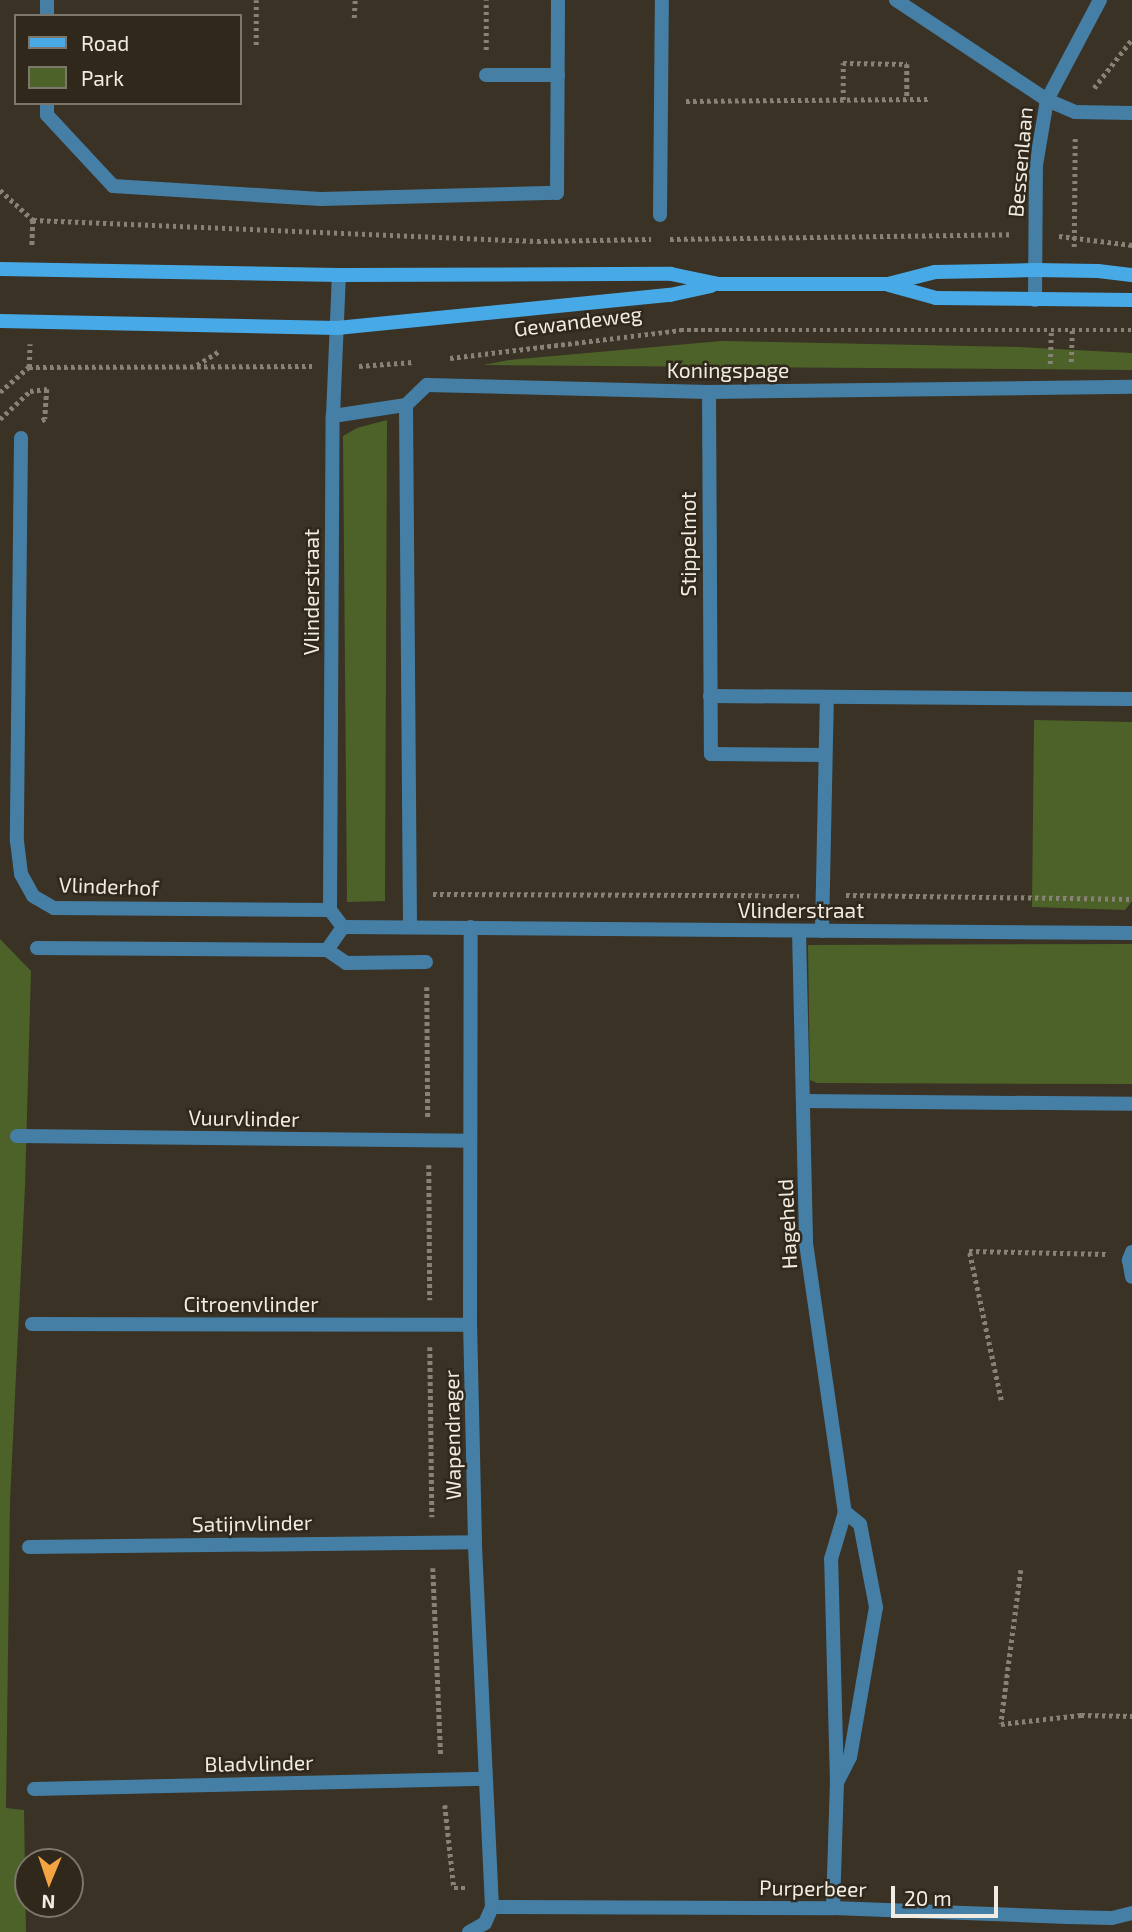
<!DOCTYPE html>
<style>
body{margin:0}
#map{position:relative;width:1132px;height:1932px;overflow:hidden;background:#3a3224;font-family:"Exo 2",sans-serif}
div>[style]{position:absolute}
.green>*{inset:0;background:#4c6229}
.path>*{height:4.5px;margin-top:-2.25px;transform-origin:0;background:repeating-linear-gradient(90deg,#888175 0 3.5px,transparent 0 7px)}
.lane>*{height:14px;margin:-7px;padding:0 7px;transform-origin:7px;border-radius:7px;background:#467fa6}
.street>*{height:14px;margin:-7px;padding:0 7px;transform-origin:7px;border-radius:7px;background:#467fa6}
.secondary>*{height:14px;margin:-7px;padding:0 7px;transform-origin:7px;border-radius:7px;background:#48a9e7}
span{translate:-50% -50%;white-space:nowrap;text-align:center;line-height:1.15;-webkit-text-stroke:5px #30281a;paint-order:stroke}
.street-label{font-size:21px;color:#f1ece3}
.legend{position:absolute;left:14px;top:14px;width:228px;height:91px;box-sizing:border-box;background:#30281a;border:2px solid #7d766a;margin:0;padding:9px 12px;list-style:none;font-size:21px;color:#f1ece3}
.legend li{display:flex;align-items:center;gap:14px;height:35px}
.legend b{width:35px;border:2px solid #7d766a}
.north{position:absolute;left:14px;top:1848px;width:70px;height:70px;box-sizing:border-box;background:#30281a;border:2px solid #7d766a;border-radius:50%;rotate:182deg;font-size:19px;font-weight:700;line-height:28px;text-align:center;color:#f1ece3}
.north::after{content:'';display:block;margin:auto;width:24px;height:32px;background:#f3a443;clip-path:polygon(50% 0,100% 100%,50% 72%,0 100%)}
.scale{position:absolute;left:891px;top:1886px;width:107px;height:32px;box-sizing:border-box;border:4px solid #f1ece3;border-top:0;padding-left:9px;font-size:21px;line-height:24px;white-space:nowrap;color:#f1ece3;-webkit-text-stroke:5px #30281a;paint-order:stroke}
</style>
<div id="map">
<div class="green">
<div style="clip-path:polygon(721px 341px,1019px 347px,1132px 353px,1132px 370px,483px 365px,509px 360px)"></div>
<div style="clip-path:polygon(387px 420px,385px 901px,347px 902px,343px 436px,357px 428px)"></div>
<div style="clip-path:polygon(1034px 720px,1132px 722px,1132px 901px,1125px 910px,1032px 907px)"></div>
<div style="clip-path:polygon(0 939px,31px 971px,25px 1186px,10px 1501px,6px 1808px,24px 1810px,26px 1932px,0 1932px)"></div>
<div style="clip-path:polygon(1132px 944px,1132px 1084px,817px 1083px,810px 1080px,808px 945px)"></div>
</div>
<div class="path">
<div style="left:354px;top:18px;width:18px;rotate:-87deg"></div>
<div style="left:256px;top:45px;width:45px;rotate:-90deg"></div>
<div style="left:486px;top:50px;width:50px;rotate:-90deg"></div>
<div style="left:1094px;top:88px;width:62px;rotate:-52.2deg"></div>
<div style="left:843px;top:100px;width:37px;rotate:-90deg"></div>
<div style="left:843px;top:63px;width:64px;rotate:0.9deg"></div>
<div style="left:907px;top:64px;width:35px;rotate:90deg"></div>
<div style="left:686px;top:101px;width:242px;rotate:-0.5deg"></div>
<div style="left:0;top:190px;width:45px;rotate:42.3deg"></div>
<div style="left:33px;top:220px;width:25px;rotate:92deg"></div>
<div style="left:33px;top:220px;width:504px;rotate:2.39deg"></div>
<div style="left:537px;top:241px;width:114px;rotate:-1deg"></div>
<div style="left:1059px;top:236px;width:74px;rotate:7deg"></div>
<div style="left:670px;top:239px;width:341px;rotate:-0.8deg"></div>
<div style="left:1074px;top:247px;width:111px;rotate:-89.5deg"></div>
<div style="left:450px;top:358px;width:232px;rotate:-6.9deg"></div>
<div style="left:680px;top:330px;width:452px"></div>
<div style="left:1071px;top:362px;width:33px;rotate:-88deg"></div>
<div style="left:1050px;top:364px;width:35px;rotate:-88deg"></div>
<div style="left:197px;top:365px;width:26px;rotate:-32deg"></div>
<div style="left:359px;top:366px;width:54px;rotate:-4.2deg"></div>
<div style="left:29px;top:367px;width:283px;rotate:-0.2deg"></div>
<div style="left:0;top:392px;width:38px;rotate:-41deg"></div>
<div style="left:29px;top:367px;width:23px;rotate:-88deg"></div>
<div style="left:0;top:419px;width:41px;rotate:-43deg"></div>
<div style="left:30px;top:391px;width:17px;rotate:-7deg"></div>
<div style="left:47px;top:389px;width:30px;rotate:94deg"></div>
<div style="left:45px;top:419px;width:5px;rotate:143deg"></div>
<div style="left:433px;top:894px;width:366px;rotate:0.2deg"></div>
<div style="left:846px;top:895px;width:286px;rotate:0.8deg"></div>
<div style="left:427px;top:987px;width:131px;rotate:89.6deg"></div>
<div style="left:429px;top:1165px;width:135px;rotate:89.6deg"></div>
<div style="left:430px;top:1347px;width:170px;rotate:89.3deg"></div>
<div style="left:1001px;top:1400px;width:152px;rotate:-102.1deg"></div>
<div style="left:969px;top:1251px;width:137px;rotate:1.3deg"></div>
<div style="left:433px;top:1568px;width:187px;rotate:87.6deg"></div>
<div style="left:1021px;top:1570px;width:155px;rotate:97.4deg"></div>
<div style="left:1001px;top:1724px;width:81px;rotate:-6.4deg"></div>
<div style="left:1081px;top:1715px;width:51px;rotate:1.1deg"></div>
<div style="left:445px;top:1805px;width:83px;rotate:83.8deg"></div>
<div style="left:454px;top:1888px;width:14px"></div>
</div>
<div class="lane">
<div style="left:47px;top:0;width:16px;rotate:90deg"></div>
<div style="left:486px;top:75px;width:72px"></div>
<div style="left:47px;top:103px;width:12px;rotate:90deg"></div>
<div style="left:47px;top:115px;width:97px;rotate:47.1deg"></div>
<div style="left:113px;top:186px;width:208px;rotate:3.6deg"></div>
<div style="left:321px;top:199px;width:236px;rotate:-1.5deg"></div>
<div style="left:557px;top:193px;width:193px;rotate:-89.7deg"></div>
<div style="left:660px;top:215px;width:215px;rotate:-89.5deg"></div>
<div style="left:37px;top:948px;width:290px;rotate:0.4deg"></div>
<div style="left:327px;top:950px;width:28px;rotate:-55deg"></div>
<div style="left:327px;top:950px;width:23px;rotate:34deg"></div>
<div style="left:346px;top:963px;width:80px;rotate:-0.7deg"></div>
</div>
<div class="street">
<div style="left:896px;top:0;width:181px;rotate:33.5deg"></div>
<div style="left:1047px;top:100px;width:30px;rotate:23deg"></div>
<div style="left:1075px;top:112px;width:57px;rotate:1deg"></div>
<div style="left:1035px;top:300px;width:135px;rotate:-89.6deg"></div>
<div style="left:1036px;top:165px;width:66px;rotate:-80.4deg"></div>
<div style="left:1047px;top:100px;width:113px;rotate:-62.1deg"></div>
<div style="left:709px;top:392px;width:362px;rotate:89.7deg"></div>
<div style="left:711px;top:754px;width:114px;rotate:0.5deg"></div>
<div style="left:406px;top:405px;width:522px;rotate:89.56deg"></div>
<div style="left:333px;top:416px;width:74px;rotate:-8.6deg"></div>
<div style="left:406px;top:405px;width:29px;rotate:-44deg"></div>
<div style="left:427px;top:385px;width:282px;rotate:1.4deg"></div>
<div style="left:709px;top:392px;width:423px;rotate:-0.7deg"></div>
<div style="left:21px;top:438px;width:403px;rotate:90.6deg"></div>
<div style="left:17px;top:841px;width:33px;rotate:83deg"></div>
<div style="left:21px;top:874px;width:25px;rotate:61deg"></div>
<div style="left:33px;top:896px;width:24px;rotate:30deg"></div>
<div style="left:54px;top:908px;width:276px;rotate:0.4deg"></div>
<div style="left:330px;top:910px;width:21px;rotate:53deg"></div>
<div style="left:343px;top:927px;width:789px;rotate:0.44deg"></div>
<div style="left:710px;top:696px;width:422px;rotate:0.4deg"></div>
<div style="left:330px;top:910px;width:494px;rotate:-89.7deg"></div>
<div style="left:333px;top:416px;width:141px;rotate:-87.6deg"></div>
<div style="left:799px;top:931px;width:312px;rotate:88.7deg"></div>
<div style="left:806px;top:1243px;width:272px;rotate:81.8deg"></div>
<div style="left:822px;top:931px;width:232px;rotate:-88.8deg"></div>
<div style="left:803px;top:1101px;width:329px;rotate:0.5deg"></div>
<div style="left:17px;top:1136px;width:453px;rotate:0.6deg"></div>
<div style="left:1132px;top:1252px;width:9px;rotate:111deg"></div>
<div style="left:1129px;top:1260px;width:17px;rotate:80deg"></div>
<div style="left:32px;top:1324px;width:438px;rotate:0.1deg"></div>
<div style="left:845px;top:1512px;width:19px;rotate:39deg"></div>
<div style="left:860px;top:1524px;width:85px;rotate:79.1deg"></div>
<div style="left:876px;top:1607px;width:152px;rotate:99.8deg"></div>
<div style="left:850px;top:1757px;width:29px;rotate:117deg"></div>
<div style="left:837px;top:1783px;width:224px;rotate:-91.5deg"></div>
<div style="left:831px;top:1559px;width:49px;rotate:-73.4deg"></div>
<div style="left:29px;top:1547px;width:446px;rotate:-0.6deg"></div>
<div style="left:34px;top:1789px;width:451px;rotate:-1.3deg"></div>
<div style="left:492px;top:1907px;width:341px;rotate:0.2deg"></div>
<div style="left:833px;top:1908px;width:234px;rotate:2.2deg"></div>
<div style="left:1067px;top:1917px;width:45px;rotate:1.3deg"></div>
<div style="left:1112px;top:1918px;width:21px;rotate:-14deg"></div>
<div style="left:833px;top:1908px;width:125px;rotate:-88.2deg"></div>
<div style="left:469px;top:1932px;width:18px;rotate:-29deg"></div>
<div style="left:485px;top:1923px;width:17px;rotate:-66deg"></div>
<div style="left:492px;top:1907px;width:365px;rotate:-92.7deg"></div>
<div style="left:475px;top:1542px;width:217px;rotate:-91.3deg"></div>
<div style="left:470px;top:1325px;width:398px;rotate:-89.9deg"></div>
</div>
<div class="secondary">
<div style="left:0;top:269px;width:339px;rotate:1deg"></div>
<div style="left:339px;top:275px;width:332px;rotate:-0.2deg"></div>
<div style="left:671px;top:274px;width:49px;rotate:11.8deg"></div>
<div style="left:719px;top:284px;width:169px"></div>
<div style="left:888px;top:284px;width:49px;rotate:-14.3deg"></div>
<div style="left:935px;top:272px;width:100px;rotate:-1.1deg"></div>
<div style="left:1035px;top:270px;width:63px;rotate:0.9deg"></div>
<div style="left:1098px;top:271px;width:34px;rotate:7deg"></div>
<div style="left:889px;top:285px;width:49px;rotate:15.5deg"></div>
<div style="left:936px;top:298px;width:196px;rotate:0.6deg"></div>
<div style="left:0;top:321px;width:337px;rotate:1.2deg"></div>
<div style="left:337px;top:328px;width:335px;rotate:-5.7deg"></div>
<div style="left:670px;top:295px;width:42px;rotate:-12.4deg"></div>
</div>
<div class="street-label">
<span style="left:1020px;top:162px;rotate:-85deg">Bessenlaan</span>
<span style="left:578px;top:321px;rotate:-7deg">Gewandeweg</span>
<span style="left:728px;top:370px">Koningspage</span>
<span style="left:688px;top:544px;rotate:-90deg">Stippelmot</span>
<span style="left:311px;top:592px;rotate:-90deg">Vlinderstraat</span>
<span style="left:109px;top:886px;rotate:2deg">Vlinderhof</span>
<span style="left:801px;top:910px">Vlinderstraat</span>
<span style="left:244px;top:1118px;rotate:1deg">Vuurvlinder</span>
<span style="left:787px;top:1224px;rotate:-93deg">Hageheld</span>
<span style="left:251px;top:1304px">Citroenvlinder</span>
<span style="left:452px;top:1435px;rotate:-91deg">Wapendrager</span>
<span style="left:252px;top:1523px;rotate:-1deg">Satijnvlinder</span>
<span style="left:259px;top:1763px;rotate:-1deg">Bladvlinder</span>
<span style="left:813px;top:1888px;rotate:1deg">Purperbeer</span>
</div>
<ul class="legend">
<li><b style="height:9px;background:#48a9e7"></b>Road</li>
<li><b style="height:19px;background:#4c6229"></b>Park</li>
</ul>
<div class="north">N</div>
<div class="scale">20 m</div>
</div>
